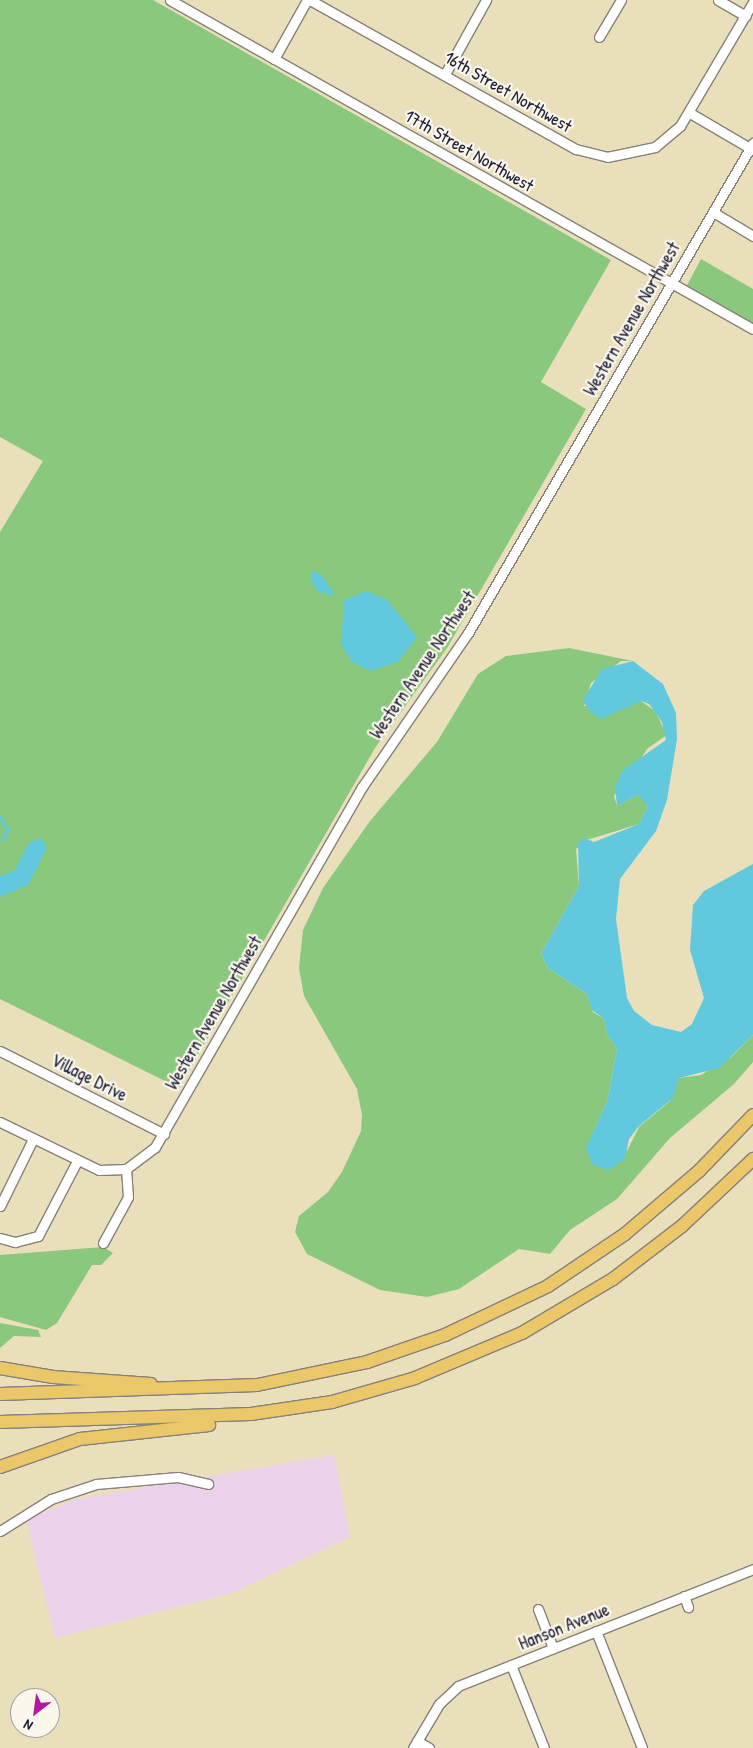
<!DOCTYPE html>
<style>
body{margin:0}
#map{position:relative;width:753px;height:1748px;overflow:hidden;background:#eadfbb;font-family:"Patrick Hand",sans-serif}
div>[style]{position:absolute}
.built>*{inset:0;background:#ecd1ea}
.green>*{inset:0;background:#8ac87e}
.water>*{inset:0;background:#61c8dd}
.stream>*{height:2.5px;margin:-1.25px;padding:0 1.25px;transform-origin:1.25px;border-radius:1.25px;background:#61c8dd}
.roads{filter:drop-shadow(1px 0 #86807b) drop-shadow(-1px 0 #86807b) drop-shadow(0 1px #86807b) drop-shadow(0 -1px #86807b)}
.minor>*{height:9px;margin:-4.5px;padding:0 4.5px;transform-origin:4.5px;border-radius:4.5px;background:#fff}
.highway>*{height:12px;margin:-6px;padding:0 6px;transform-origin:6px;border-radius:6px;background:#eac769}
span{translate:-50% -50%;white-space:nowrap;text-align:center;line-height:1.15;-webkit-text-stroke:4.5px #fbf7ec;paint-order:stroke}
.street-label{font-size:18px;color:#22223b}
.north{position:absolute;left:10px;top:1688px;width:50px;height:50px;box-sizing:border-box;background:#fbf7ec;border:1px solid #a4a2a5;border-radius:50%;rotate:210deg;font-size:14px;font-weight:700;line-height:20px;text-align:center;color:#22223b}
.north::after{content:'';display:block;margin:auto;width:18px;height:22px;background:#b5179e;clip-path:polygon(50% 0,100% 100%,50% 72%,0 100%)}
</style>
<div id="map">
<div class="built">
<div style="clip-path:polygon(334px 1455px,350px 1537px,232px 1593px,55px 1638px,26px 1519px,77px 1499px)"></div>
</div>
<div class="green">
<div style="clip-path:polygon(0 0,153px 0,611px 260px,541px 382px,586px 409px,447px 648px,375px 748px,179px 1088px,0 999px,0 532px,43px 461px,0 437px)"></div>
<div style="clip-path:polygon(701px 259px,753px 289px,753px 326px,685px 289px)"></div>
<div style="clip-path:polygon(569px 648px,633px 661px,621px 661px,591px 683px,584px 706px,641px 701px,655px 711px,667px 735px,648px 748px,614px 796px,617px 806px,638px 795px,643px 797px,648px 806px,639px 824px,587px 840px,576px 849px,579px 886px,541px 954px,548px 968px,587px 994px,593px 1012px,604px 1019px,607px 1034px,617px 1049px,607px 1102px,593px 1133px,627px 1151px,639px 1127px,670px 1101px,679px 1078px,701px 1075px,731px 1057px,753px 1035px,753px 1062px,734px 1084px,670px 1138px,617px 1199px,570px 1230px,550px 1254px,519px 1249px,459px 1289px,427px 1297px,380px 1290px,307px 1254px,295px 1232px,299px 1216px,328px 1192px,342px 1172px,361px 1131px,362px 1115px,357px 1089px,304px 996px,299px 968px,303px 930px,323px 888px,370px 821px,437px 742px,478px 674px,506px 656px)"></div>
<div style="clip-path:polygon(103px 1247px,113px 1253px,101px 1265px,92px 1265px,57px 1323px,46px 1330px,0 1317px,0 1255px)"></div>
<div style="clip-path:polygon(0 1323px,38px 1330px,41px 1337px,14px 1336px,0 1348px)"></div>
</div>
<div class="water">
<div style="clip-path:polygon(312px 571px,322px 575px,335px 596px,318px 592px,311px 581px)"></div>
<div style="clip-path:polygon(366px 591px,387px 600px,417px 637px,398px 662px,371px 671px,352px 662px,341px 645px,344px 600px)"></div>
<div style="clip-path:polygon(633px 661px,663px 684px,676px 713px,677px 739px,667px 800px,656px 831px,620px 879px,616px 919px,627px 998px,634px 1011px,652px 1025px,681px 1032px,692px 1024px,704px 998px,690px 950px,693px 905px,704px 891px,753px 864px,753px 1035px,719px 1068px,679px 1078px,673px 1098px,638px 1127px,629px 1139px,625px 1159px,608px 1170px,592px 1164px,586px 1148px,607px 1102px,617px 1049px,607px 1034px,604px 1019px,592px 1010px,587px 994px,548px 968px,541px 954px,579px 886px,578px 843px,584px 838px,594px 842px,639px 824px,648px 806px,638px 795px,617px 806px,615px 787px,623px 770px,666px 740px,662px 722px,649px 704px,641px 701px,601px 719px,589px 711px,583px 700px,602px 669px)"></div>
<div style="clip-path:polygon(41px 838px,47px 848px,28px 885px,0 897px,0 876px,14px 871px,29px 843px)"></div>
</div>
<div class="stream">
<div style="left:0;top:817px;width:14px;rotate:56deg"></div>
<div style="left:8px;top:829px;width:12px;rotate:114deg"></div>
</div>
<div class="roads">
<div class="minor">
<div style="left:170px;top:0;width:669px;rotate:29.44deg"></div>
<div style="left:310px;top:0;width:305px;rotate:29.3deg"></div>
<div style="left:576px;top:149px;width:32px;rotate:14deg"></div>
<div style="left:607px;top:157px;width:49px;rotate:-11.8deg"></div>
<div style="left:655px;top:147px;width:33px;rotate:-40deg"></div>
<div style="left:680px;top:126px;width:144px;rotate:-59.5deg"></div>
<div style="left:718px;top:0;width:32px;rotate:30deg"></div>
<div style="left:599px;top:37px;width:43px;rotate:-59.3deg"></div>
<div style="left:274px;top:59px;width:68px;rotate:-60.8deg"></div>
<div style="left:445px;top:74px;width:85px;rotate:-61deg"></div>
<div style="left:690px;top:113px;width:73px;rotate:30.4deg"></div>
<div style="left:713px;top:212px;width:47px;rotate:31deg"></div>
<div style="left:0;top:1051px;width:184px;rotate:26.8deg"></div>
<div style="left:0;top:1122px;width:110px;rotate:25.9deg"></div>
<div style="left:99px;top:1170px;width:27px;rotate:-2deg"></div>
<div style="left:126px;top:1169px;width:36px;rotate:-37deg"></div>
<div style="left:155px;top:1147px;width:415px;rotate:-60.1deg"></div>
<div style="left:362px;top:787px;width:187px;rotate:-55.5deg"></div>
<div style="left:468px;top:633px;width:567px;rotate:-59.82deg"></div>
<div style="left:0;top:1206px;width:75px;rotate:-63.8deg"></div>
<div style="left:0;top:1238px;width:16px;rotate:15deg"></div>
<div style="left:15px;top:1242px;width:24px;rotate:-15deg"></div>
<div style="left:38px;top:1236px;width:85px;rotate:-62.5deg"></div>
<div style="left:103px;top:1243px;width:52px;rotate:-61.5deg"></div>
<div style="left:128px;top:1197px;width:28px;rotate:-94deg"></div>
<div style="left:0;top:1531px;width:60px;rotate:-32.1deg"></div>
<div style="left:51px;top:1499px;width:47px;rotate:-18.4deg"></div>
<div style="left:96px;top:1484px;width:82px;rotate:-4.9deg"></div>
<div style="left:178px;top:1477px;width:31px;rotate:13deg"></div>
<div style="left:684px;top:1596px;width:12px;rotate:70deg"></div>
<div style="left:538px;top:1609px;width:42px;rotate:69deg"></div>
<div style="left:596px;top:1631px;width:126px;rotate:68.5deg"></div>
<div style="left:511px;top:1665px;width:89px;rotate:68.3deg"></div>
<div style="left:417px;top:1741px;width:14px;rotate:30deg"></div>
<div style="left:413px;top:1748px;width:51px;rotate:-59.4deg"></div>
<div style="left:439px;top:1704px;width:26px;rotate:-43deg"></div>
<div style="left:458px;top:1686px;width:317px;rotate:-21.6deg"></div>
</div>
<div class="highway">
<div style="left:0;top:1368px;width:54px;rotate:9.6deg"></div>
<div style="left:53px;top:1377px;width:98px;rotate:4.1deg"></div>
<div style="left:0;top:1394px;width:257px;rotate:-2deg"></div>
<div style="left:257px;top:1385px;width:112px;rotate:-11.8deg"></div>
<div style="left:367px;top:1362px;width:83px;rotate:-19.1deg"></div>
<div style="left:445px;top:1335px;width:114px;rotate:-25.4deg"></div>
<div style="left:548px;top:1286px;width:93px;rotate:-34deg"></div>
<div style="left:625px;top:1234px;width:97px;rotate:-40.4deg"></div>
<div style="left:699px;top:1171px;width:78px;rotate:-46deg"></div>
<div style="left:0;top:1422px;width:251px;rotate:-1.8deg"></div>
<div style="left:251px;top:1414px;width:82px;rotate:-8.4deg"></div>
<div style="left:332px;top:1402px;width:86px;rotate:-16.1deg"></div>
<div style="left:415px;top:1378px;width:116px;rotate:-22.8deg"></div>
<div style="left:522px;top:1333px;width:106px;rotate:-30.7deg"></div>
<div style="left:613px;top:1279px;width:87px;rotate:-37.5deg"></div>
<div style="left:682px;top:1226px;width:98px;rotate:-43.3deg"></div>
<div style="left:0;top:1467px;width:85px;rotate:-19.3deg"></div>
<div style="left:80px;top:1439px;width:130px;rotate:-6.2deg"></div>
</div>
</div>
<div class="street-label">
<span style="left:508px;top:92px;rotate:30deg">16th Street Northwest</span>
<span style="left:469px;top:151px;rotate:30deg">17th Street Northwest</span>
<span style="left:632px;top:319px;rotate:-60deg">Western Avenue Northwest</span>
<span style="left:423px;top:665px;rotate:-56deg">Western Avenue Northwest</span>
<span style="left:214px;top:1013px;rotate:-60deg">Western Avenue Northwest</span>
<span style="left:89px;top:1078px;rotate:27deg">Village Drive</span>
<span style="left:564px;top:1627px;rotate:-22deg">Hanson Avenue</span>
</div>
<div class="north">N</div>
</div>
